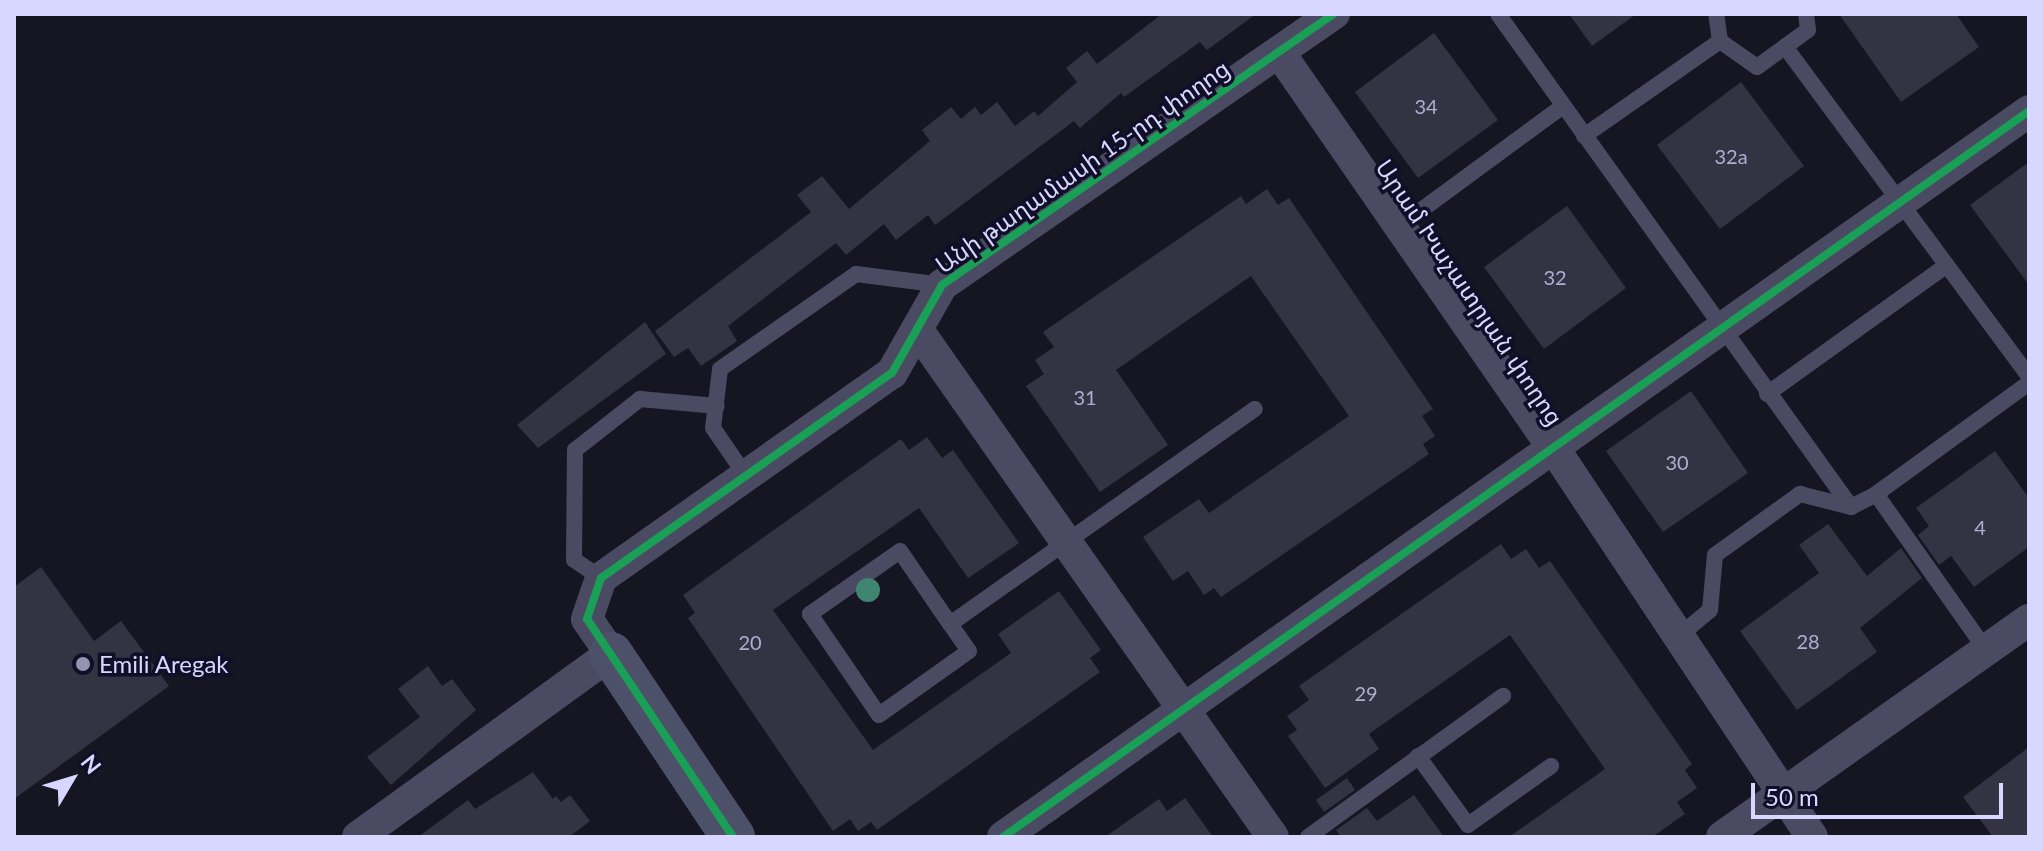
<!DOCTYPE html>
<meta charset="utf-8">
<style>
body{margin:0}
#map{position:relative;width:2043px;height:851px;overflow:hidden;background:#161522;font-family:Lato,"Noto Sans Armenian",sans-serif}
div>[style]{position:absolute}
.building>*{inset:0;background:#343344}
.lane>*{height:16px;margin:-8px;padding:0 8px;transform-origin:8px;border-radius:8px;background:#4a4b63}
.street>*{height:32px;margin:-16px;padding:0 16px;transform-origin:16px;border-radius:16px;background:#4a4b63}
.secondary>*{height:44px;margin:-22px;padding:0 22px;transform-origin:22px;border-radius:22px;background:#4d5069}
.cycleway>*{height:8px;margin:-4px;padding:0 4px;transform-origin:4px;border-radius:4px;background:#1a9f57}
.trees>*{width:24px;height:24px;margin:-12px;border-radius:50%;background:#3f8671}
.dots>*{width:22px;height:22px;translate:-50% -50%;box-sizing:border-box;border:4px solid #110f28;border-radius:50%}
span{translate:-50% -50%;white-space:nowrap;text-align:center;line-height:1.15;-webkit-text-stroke:7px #110f28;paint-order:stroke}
.number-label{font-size:20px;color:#aeaed0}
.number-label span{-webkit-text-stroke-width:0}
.street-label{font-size:24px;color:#d7d7ff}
.poi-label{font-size:24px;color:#d7d7ff}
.left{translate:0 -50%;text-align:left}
.frame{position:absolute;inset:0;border:16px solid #d7d7ff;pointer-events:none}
.north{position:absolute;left:32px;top:739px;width:80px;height:80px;-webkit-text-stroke:6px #110f28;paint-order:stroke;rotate:52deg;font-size:22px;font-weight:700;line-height:32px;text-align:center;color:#d7d7ff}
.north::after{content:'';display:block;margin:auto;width:28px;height:36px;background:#d7d7ff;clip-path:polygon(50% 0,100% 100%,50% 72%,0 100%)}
.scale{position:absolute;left:1751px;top:783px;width:252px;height:36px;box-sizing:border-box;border:4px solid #d7d7ff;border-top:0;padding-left:10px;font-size:24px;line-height:28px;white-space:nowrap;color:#d7d7ff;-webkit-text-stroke:6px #110f28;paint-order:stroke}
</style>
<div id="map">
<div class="building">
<div style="clip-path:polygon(1162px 14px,1256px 14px,1207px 50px,1200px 42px,1124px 97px,1121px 93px,1080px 128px,1074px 121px,935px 225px,928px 215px,896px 240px,884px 224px,846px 255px,836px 243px,728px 326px,737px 341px,701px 366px,688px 348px,674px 357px,655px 331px,811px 212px,797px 195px,822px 176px,849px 209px,930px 141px,922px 130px,951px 107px,961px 119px,975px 107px,981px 115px,997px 102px,1015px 126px,1034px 111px,1038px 116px,1077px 82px,1066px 68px,1087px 51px,1097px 64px)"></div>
<div style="clip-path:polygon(1569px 14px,1636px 14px,1592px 46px)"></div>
<div style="clip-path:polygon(1839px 14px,1956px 14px,1979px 47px,1901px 102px)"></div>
<div style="clip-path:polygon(1434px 33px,1498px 120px,1418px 178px,1355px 92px)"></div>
<div style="clip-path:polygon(1741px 82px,1804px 166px,1720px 229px,1657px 145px)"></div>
<div style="clip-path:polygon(2029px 162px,2029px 285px,1970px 205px)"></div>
<div style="clip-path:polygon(1267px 189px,1278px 205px,1289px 198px,1433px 409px,1422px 416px,1435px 436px,1423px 444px,1429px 454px,1221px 597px,1214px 588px,1204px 595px,1188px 571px,1173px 581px,1143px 537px,1199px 499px,1209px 513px,1349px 416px,1251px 276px,1116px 370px,1168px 445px,1100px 492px,1026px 386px,1044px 374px,1035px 360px,1054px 347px,1043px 332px,1241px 196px,1246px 204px)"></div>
<div style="clip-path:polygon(1567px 206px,1626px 288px,1544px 349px,1484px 267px)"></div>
<div style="clip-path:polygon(645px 322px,666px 354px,538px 448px,517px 425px)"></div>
<div style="clip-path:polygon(1691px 391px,1748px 473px,1663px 532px,1606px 451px)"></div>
<div style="clip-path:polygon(927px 437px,942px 458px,953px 450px,1019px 543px,968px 578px,919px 508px,773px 610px,873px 750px,1011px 653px,998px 634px,1059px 591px,1101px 650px,1090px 658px,1100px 672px,877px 830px,871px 822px,858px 831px,850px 819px,833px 831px,688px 618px,695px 613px,683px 595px,901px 439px,909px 450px)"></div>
<div style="clip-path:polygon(1995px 451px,2029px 498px,2029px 547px,1974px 587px,1951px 556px,1939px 565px,1918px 535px,1929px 526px,1916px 508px)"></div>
<div style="clip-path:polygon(1828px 524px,1867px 576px,1901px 548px,1922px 578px,1860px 628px,1877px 652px,1797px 710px,1740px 631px,1819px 573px,1799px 545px)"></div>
<div style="clip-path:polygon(1501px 544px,1511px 559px,1526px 549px,1539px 568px,1550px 561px,1692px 764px,1685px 770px,1697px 788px,1677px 802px,1685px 814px,1652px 837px,1509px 837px,1605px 769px,1510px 635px,1369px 734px,1379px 749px,1325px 788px,1288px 736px,1297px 730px,1287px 716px,1309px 700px,1299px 686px)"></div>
<div style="clip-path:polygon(41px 567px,94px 641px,121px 621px,169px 686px,14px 799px,14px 587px)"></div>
<div style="clip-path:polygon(428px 666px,442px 686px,452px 679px,476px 710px,391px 785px,367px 757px,420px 717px,398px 689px)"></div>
<div style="clip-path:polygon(2029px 747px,2029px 837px,1993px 837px,1963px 797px)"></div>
<div style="clip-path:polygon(533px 772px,553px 799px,556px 796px,561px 802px,570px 795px,590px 821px,569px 837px,418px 837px,468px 800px,475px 809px)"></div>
<div style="clip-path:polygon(1347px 778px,1355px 790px,1324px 812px,1316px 800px)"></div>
<div style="clip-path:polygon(1414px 795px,1444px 837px,1341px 837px,1336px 830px,1367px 808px,1377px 821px)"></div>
<div style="clip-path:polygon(1185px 798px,1213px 837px,1105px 837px,1159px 799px,1167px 811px)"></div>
</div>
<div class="lane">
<div style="left:1498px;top:14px;width:606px;rotate:54.4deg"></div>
<div style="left:1720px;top:41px;width:45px;rotate:35.1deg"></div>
<div style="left:1757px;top:67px;width:63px;rotate:-36deg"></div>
<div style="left:1808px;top:30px;width:16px;rotate:-97deg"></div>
<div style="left:1786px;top:48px;width:408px;rotate:53.5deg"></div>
<div style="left:1584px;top:136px;width:166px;rotate:-34.9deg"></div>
<div style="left:1720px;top:41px;width:27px;rotate:-98deg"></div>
<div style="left:1401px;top:225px;width:201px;rotate:-36.3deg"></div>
<div style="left:1767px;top:394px;width:221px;rotate:-35.6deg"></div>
<div style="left:746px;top:476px;width:58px;rotate:-124.5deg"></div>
<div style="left:713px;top:428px;width:59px;rotate:-83.2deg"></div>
<div style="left:720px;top:369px;width:166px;rotate:-34.9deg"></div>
<div style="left:856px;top:274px;width:87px;rotate:7.3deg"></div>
<div style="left:1876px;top:494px;width:191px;rotate:54.8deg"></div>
<div style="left:601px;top:578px;width:32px;rotate:-146deg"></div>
<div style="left:574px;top:560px;width:110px;rotate:-89.5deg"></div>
<div style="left:575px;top:450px;width:83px;rotate:-38.1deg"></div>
<div style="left:640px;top:399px;width:77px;rotate:5.2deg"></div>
<div style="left:950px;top:624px;width:88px;rotate:-124.4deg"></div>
<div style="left:900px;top:551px;width:110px;rotate:145deg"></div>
<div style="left:810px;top:614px;width:122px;rotate:55.7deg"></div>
<div style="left:879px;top:715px;width:110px;rotate:-35.4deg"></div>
<div style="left:969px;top:651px;width:33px;rotate:-125deg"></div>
<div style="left:950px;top:624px;width:373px;rotate:-35.2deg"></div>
<div style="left:1679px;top:636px;width:40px;rotate:-40deg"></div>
<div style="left:1710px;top:610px;width:55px;rotate:-84.8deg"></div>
<div style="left:1715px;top:555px;width:105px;rotate:-35.7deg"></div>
<div style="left:1800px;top:494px;width:53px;rotate:14.3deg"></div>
<div style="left:1851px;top:507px;width:28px;rotate:-27deg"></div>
<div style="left:1876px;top:494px;width:189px;rotate:-36deg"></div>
<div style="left:1418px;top:756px;width:85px;rotate:54.1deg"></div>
<div style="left:1468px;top:825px;width:102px;rotate:-35.4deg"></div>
<div style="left:1308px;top:837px;width:241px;rotate:-35.9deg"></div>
</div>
<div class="street">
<div style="left:1279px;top:52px;width:481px;rotate:55.3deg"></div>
<div style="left:1553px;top:447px;width:468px;rotate:56.4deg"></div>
<div style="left:917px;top:329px;width:620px;rotate:54.98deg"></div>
<div style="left:358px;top:837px;width:312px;rotate:-35.9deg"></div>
<div style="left:611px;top:654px;width:42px;rotate:-124.4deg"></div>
<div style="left:587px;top:619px;width:43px;rotate:-71.1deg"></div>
<div style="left:601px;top:578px;width:356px;rotate:-35.2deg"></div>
<div style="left:892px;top:373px;width:101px;rotate:-60.4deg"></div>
<div style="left:942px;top:285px;width:477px;rotate:-34.7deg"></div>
<div style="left:1003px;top:837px;width:1257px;rotate:-35.28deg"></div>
<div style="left:1722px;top:837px;width:376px;rotate:-35.3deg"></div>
</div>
<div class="secondary">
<div style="left:611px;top:654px;width:220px;rotate:56.3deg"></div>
</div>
<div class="cycleway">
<div style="left:733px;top:837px;width:262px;rotate:-123.8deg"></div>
<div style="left:587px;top:619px;width:43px;rotate:-71.1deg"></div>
<div style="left:601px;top:578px;width:356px;rotate:-35.2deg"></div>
<div style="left:892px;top:373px;width:101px;rotate:-60.4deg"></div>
<div style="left:942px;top:285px;width:477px;rotate:-34.7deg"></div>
<div style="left:1003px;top:837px;width:1257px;rotate:-35.28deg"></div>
</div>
<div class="trees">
<div style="left:868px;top:590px"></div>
</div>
<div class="dots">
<div style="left:83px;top:664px;background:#9393b2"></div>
</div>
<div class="number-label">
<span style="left:1426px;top:106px">34</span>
<span style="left:1731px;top:156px">32a</span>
<span style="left:1555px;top:277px">32</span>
<span style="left:1085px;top:397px">31</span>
<span style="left:1677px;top:462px">30</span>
<span style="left:1980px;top:527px">4</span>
<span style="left:1808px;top:641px">28</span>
<span style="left:750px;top:642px">20</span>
<span style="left:1366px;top:693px">29</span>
</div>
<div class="street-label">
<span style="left:1082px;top:166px;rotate:-35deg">Անի թաղամասի 15-րդ փողոց</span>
<span style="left:1470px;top:292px;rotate:56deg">Արամ Խաչատրյան փողոց</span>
</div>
<div class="poi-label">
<span class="left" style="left:99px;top:664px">Emili Aregak</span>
</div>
<div class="frame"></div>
<div class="north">N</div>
<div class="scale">50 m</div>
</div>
